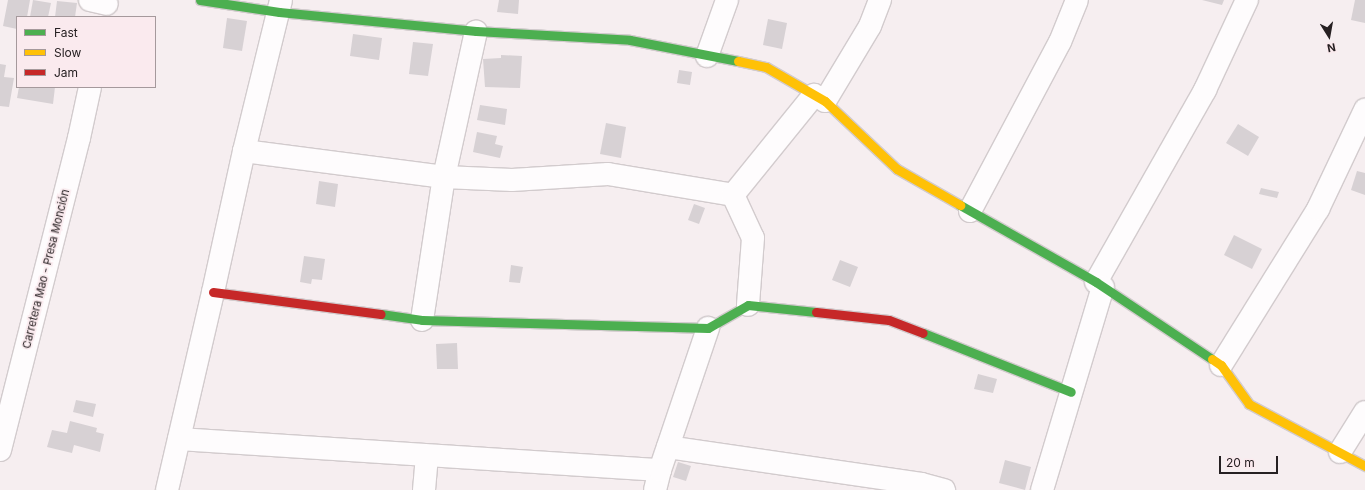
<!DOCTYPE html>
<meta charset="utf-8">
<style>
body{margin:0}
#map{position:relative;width:1365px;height:490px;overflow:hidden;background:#f6eef0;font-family:Inter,sans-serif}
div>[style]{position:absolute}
.building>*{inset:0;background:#d7d1d4}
.roads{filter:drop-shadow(1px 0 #d2cbcd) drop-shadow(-1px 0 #d2cbcd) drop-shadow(0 1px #d2cbcd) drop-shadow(0 -1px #d2cbcd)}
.street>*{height:22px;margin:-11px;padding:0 11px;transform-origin:11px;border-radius:11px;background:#fefcfd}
.fast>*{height:9px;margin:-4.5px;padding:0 4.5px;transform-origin:4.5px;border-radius:4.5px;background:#4caf50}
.slow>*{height:9px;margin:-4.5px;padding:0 4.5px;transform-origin:4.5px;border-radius:4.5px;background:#ffc107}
.jam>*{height:9px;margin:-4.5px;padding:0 4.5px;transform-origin:4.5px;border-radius:4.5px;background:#c62828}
span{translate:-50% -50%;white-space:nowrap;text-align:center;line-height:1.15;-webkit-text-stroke:3.5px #faeaee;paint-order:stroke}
.street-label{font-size:11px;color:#262022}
.legend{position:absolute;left:16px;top:16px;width:140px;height:72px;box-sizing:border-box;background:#faeaee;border:1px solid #a5999c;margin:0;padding:5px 7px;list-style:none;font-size:12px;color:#262022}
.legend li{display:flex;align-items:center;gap:8px;height:20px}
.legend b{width:20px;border:1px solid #a5999c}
.north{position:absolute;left:1309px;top:16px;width:40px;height:40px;-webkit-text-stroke:3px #faeaee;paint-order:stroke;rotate:169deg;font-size:11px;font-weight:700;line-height:16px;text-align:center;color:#262022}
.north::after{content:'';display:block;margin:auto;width:14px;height:18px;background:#262022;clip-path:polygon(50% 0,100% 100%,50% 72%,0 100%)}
.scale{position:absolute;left:1219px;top:456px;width:59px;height:18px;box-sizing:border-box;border:2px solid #262022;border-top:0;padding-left:5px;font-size:12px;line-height:14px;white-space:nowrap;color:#262022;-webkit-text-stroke:3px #faeaee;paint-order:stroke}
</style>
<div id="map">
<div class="building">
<div style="clip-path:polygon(8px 0,30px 0,27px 17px,17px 17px,17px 29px,3px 26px)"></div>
<div style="clip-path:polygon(33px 0,51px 3px,48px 17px,30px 17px)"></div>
<div style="clip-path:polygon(499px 0,519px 0,518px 14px,497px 12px)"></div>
<div style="clip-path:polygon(1202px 0,1224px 0,1222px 5px)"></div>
<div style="clip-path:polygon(1355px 0,1365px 0,1365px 23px,1351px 20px)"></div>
<div style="clip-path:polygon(57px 1px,77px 3px,75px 17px,55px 17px)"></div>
<div style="clip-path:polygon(227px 18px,247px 21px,242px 51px,223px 48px)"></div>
<div style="clip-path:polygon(768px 19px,787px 23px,782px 49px,763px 45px)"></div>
<div style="clip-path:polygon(353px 34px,382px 38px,379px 60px,350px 56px)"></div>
<div style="clip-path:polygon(413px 42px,433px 44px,428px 76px,409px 74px)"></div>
<div style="clip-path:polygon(501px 55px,522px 56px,520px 88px,485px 87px,483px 59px,501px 58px)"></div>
<div style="clip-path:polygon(0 64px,6px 65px,4px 77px,14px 78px,9px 107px,0 106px)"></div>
<div style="clip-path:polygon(679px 70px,692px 72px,690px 85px,677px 83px)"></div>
<div style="clip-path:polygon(19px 87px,55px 87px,53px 104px,17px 98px)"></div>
<div style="clip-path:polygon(480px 105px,507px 109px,505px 125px,477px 120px)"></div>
<div style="clip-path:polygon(606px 123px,626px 127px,621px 158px,600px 154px)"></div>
<div style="clip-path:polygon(1238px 124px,1259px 137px,1248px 156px,1226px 143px)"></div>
<div style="clip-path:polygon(477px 132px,497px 136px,495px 144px,503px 146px,500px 158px,473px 152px)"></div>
<div style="clip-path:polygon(1357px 171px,1365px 173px,1365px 195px,1351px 190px)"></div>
<div style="clip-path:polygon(319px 181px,338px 184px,335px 207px,316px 204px)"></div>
<div style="clip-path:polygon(1261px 188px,1279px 192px,1277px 198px,1259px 194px)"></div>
<div style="clip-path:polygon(694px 204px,705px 208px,699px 224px,688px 220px)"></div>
<div style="clip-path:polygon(1234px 235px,1262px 249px,1252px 269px,1224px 255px)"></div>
<div style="clip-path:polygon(304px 256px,325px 259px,322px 280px,312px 279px,311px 284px,300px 282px)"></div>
<div style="clip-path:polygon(840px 260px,858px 267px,850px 287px,832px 280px)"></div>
<div style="clip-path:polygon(511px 265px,523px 267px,520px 283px,509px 282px)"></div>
<div style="clip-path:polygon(457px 343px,458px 369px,437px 369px,436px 344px)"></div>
<div style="clip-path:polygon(978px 374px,997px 379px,993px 393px,974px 389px)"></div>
<div style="clip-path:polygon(76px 400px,96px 404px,93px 417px,73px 412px)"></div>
<div style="clip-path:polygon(70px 421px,97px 428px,96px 432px,104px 434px,100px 452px,74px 445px,72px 453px,47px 447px,52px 430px,67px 433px)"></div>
<div style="clip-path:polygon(1005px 460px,1031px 467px,1025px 490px,999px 483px)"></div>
<div style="clip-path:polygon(678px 462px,691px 466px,686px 481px,673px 477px)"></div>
</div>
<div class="roads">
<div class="street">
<div style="left:90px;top:0;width:17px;rotate:13deg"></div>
<div style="left:707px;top:56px;width:59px;rotate:-70.3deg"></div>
<div style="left:825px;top:101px;width:87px;rotate:-59deg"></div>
<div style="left:870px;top:26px;width:28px;rotate:-69deg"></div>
<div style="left:244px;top:151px;width:202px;rotate:7.4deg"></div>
<div style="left:444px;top:177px;width:68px;rotate:2.5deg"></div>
<div style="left:512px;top:180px;width:96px;rotate:-3.6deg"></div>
<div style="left:608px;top:174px;width:127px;rotate:9.5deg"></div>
<div style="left:733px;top:195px;width:129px;rotate:-51deg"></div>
<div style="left:733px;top:195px;width:47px;rotate:65.1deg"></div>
<div style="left:753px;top:238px;width:67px;rotate:94.3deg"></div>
<div style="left:970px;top:211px;width:191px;rotate:-62deg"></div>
<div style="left:1060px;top:42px;width:45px;rotate:-68deg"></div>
<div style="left:1096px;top:282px;width:221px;rotate:-60.4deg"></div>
<div style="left:1205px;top:90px;width:99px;rotate:-65deg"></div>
<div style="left:422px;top:320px;width:145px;rotate:-81.3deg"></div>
<div style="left:444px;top:177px;width:149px;rotate:-77.6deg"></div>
<div style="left:1221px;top:365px;width:184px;rotate:-58.1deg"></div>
<div style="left:1318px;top:209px;width:110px;rotate:-64.6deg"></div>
<div style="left:179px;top:439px;width:482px;rotate:3.7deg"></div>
<div style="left:668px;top:447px;width:256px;rotate:8.3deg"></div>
<div style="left:921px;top:484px;width:24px;rotate:15deg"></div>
<div style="left:0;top:450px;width:322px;rotate:-75.8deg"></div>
<div style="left:79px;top:138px;width:52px;rotate:-77.8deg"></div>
<div style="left:1340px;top:452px;width:47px;rotate:-58deg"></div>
<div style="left:167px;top:490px;width:203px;rotate:-76.9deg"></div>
<div style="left:213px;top:292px;width:144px;rotate:-77.6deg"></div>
<div style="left:244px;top:151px;width:155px;rotate:-76.2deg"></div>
<div style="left:424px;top:490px;width:34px;rotate:-85deg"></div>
<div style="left:655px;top:490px;width:21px;rotate:-76deg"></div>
<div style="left:660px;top:470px;width:150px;rotate:-71.3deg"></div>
<div style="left:1042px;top:490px;width:212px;rotate:-73.3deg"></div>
</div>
<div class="fast">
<div style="left:200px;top:0;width:80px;rotate:8.6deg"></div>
<div style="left:279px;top:12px;width:198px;rotate:5.5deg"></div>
<div style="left:476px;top:31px;width:154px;rotate:3.3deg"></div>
<div style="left:630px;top:40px;width:110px;rotate:11deg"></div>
<div style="left:960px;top:205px;width:156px;rotate:29.5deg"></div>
<div style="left:1096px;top:282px;width:139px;rotate:33.6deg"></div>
<div style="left:381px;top:314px;width:41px;rotate:8.3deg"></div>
<div style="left:422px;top:320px;width:286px;rotate:1.6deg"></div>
<div style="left:708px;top:328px;width:46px;rotate:-29.9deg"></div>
<div style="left:748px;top:305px;width:68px;rotate:5.9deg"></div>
<div style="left:923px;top:333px;width:159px;rotate:21.7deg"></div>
</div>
<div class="slow">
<div style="left:738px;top:61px;width:29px;rotate:12deg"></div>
<div style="left:766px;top:67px;width:68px;rotate:30deg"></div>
<div style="left:825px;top:101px;width:99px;rotate:43.4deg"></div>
<div style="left:897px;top:169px;width:73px;rotate:29.7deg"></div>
<div style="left:1212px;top:359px;width:11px;rotate:34deg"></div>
<div style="left:1221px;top:365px;width:48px;rotate:54.3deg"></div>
<div style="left:1249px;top:404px;width:132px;rotate:28.1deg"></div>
</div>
<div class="jam">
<div style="left:213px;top:292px;width:169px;rotate:7.5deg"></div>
<div style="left:816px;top:312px;width:73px;rotate:6.3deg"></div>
<div style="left:889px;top:320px;width:36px;rotate:21deg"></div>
</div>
</div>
<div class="street-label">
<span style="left:46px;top:269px;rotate:-76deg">Carretera Mao - Presa Monción</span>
</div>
<ul class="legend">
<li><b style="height:5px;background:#4caf50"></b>Fast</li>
<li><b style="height:5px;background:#ffc107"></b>Slow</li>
<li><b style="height:5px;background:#c62828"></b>Jam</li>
</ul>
<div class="north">N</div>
<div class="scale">20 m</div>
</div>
